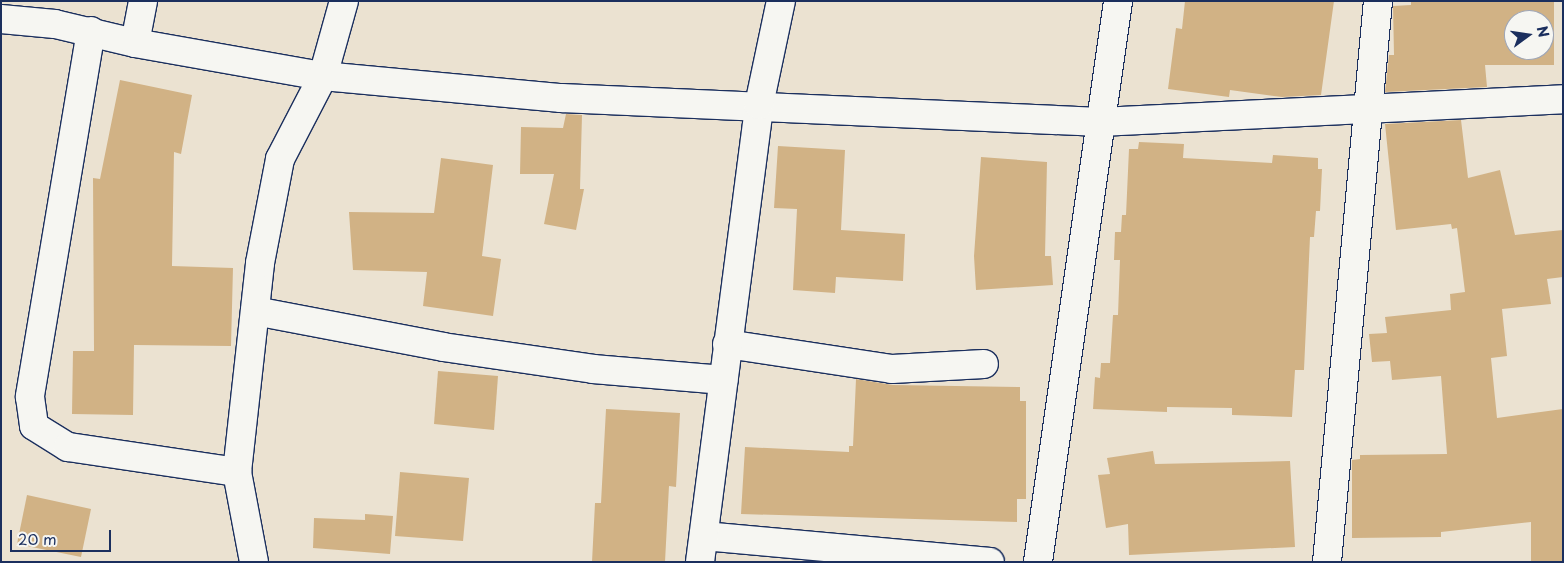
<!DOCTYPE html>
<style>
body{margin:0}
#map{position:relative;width:1564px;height:563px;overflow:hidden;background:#ebe2d1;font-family:"Playpen Sans",sans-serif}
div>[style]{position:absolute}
.building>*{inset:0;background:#d1b285}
.roads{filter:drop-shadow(1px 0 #1b2f5e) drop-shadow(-1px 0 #1b2f5e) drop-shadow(0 1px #1b2f5e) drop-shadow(0 -1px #1b2f5e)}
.minor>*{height:28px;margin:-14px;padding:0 14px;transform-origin:14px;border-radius:14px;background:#f6f6f2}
span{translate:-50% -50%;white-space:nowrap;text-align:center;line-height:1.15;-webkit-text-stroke:4px #f6f6f2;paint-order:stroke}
.frame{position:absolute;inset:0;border:2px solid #1b2f5e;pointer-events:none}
.north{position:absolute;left:1504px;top:10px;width:50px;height:50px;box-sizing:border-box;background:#f6f6f2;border:1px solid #9ea6b7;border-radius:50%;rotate:76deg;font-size:14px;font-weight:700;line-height:20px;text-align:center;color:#1b2f5e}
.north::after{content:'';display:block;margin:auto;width:18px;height:22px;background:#1b2f5e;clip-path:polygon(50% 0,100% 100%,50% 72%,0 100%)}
.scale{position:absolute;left:10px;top:530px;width:101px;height:22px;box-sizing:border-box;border:2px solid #1b2f5e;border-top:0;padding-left:6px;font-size:15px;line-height:18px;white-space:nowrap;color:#1b2f5e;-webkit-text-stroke:4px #f6f6f2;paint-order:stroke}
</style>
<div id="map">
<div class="building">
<div style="clip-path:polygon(1185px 1px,1334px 1px,1321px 95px,1282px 97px,1230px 90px,1229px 97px,1168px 89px,1176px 28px,1182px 29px)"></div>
<div style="clip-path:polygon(evenodd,1411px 1px,1554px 1px,1554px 65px,1485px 65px,1487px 87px,1385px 92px,1389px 55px,1394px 55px,1393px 6px,1411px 5px,1411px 1px,1514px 20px,1544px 20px,1544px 50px,1514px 50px,1514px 20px)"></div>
<div style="clip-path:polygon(120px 80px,192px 95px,181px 154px,174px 152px,172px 266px,233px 268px,231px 346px,134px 345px,133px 415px,72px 414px,73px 351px,94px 351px,93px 178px,100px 179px)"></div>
<div style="clip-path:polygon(566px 114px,582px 115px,580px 189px,584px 189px,576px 230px,544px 224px,554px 174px,520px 174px,521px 127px,563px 128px)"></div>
<div style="clip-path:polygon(1461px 120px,1468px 178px,1500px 170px,1515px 235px,1563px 230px,1563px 277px,1547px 279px,1551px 304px,1502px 309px,1507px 356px,1491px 358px,1497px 418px,1563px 409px,1563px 562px,1531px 562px,1531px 522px,1441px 532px,1441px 537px,1352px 538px,1352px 460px,1360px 459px,1360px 455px,1447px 454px,1441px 376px,1392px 380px,1390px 361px,1372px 362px,1369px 334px,1387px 333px,1385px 317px,1451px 310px,1450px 294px,1465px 292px,1457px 228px,1452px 229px,1451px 224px,1396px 230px,1385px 124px)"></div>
<div style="clip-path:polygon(1139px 142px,1184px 144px,1183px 158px,1272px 163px,1273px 155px,1318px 158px,1318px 169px,1322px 169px,1320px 211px,1316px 211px,1314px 237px,1310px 237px,1304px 370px,1295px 370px,1292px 417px,1232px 415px,1232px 408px,1167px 407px,1167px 412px,1093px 409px,1095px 377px,1100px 378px,1101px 363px,1110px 363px,1113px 315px,1118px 315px,1120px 260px,1114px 260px,1115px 232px,1121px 232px,1122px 215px,1126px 215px,1129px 149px,1138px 149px)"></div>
<div style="clip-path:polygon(778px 146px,845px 150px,841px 230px,905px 234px,903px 281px,836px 277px,835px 293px,793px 290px,797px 209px,774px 208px)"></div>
<div style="clip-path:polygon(981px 157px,1047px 162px,1045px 256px,1051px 256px,1053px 285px,976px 290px,974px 256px)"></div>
<div style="clip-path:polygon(441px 158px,493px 165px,482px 256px,501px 259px,493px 316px,423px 306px,427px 272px,353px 270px,349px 212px,434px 213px)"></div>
<div style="clip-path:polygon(438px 371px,498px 376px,494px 430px,434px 424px)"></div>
<div style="clip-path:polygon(856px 379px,893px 385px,1020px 387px,1020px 401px,1026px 401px,1026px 499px,1017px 499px,1017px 522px,741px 514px,745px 447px,849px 452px,849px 446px,853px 446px)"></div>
<div style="clip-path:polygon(606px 409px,680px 413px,676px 487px,669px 486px,665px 562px,592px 562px,595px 503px,601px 503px)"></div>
<div style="clip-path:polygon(1153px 451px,1155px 464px,1290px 461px,1295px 547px,1129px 555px,1128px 524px,1106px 528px,1098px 475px,1110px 474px,1107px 458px)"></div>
<div style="clip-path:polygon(400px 472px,469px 478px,463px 541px,395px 536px)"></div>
<div style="clip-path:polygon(27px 495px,91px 509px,81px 557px,17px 544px)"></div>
<div style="clip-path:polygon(365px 514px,393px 516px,390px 554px,313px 548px,314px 518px,365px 520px)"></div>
</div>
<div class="roads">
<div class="minor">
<div style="left:1px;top:19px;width:54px;rotate:5.3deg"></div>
<div style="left:55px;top:24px;width:82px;rotate:13.4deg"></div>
<div style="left:135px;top:43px;width:191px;rotate:10deg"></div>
<div style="left:323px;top:76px;width:239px;rotate:5.3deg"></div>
<div style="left:561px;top:98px;width:540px;rotate:2.55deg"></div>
<div style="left:1100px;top:122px;width:464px;rotate:-2.8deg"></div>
<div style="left:91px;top:31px;width:371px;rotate:99.5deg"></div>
<div style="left:30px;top:397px;width:29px;rotate:82deg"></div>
<div style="left:34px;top:426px;width:40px;rotate:32deg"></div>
<div style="left:68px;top:447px;width:171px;rotate:8.4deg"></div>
<div style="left:135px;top:43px;width:43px;rotate:-79.2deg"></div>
<div style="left:255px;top:311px;width:191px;rotate:10.8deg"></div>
<div style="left:443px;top:347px;width:152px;rotate:8.3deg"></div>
<div style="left:593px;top:369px;width:131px;rotate:4.8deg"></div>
<div style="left:727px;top:344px;width:167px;rotate:8.6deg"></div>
<div style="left:892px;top:369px;width:92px;rotate:-3.1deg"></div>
<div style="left:704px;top:536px;width:287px;rotate:5.2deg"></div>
<div style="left:254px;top:562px;width:92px;rotate:-100.7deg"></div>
<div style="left:237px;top:472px;width:210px;rotate:-83.7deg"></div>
<div style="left:260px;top:263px;width:106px;rotate:-79.1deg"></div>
<div style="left:280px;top:159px;width:93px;rotate:-62.6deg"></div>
<div style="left:323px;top:76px;width:78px;rotate:-74.4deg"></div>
<div style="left:700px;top:562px;width:461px;rotate:-82.6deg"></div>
<div style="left:759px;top:105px;width:106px;rotate:-78.1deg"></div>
<div style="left:1038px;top:562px;width:567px;rotate:-81.88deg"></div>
<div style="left:1327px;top:562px;width:563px;rotate:-84.81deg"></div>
</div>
</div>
<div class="frame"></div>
<div class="north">N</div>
<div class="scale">20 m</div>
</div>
